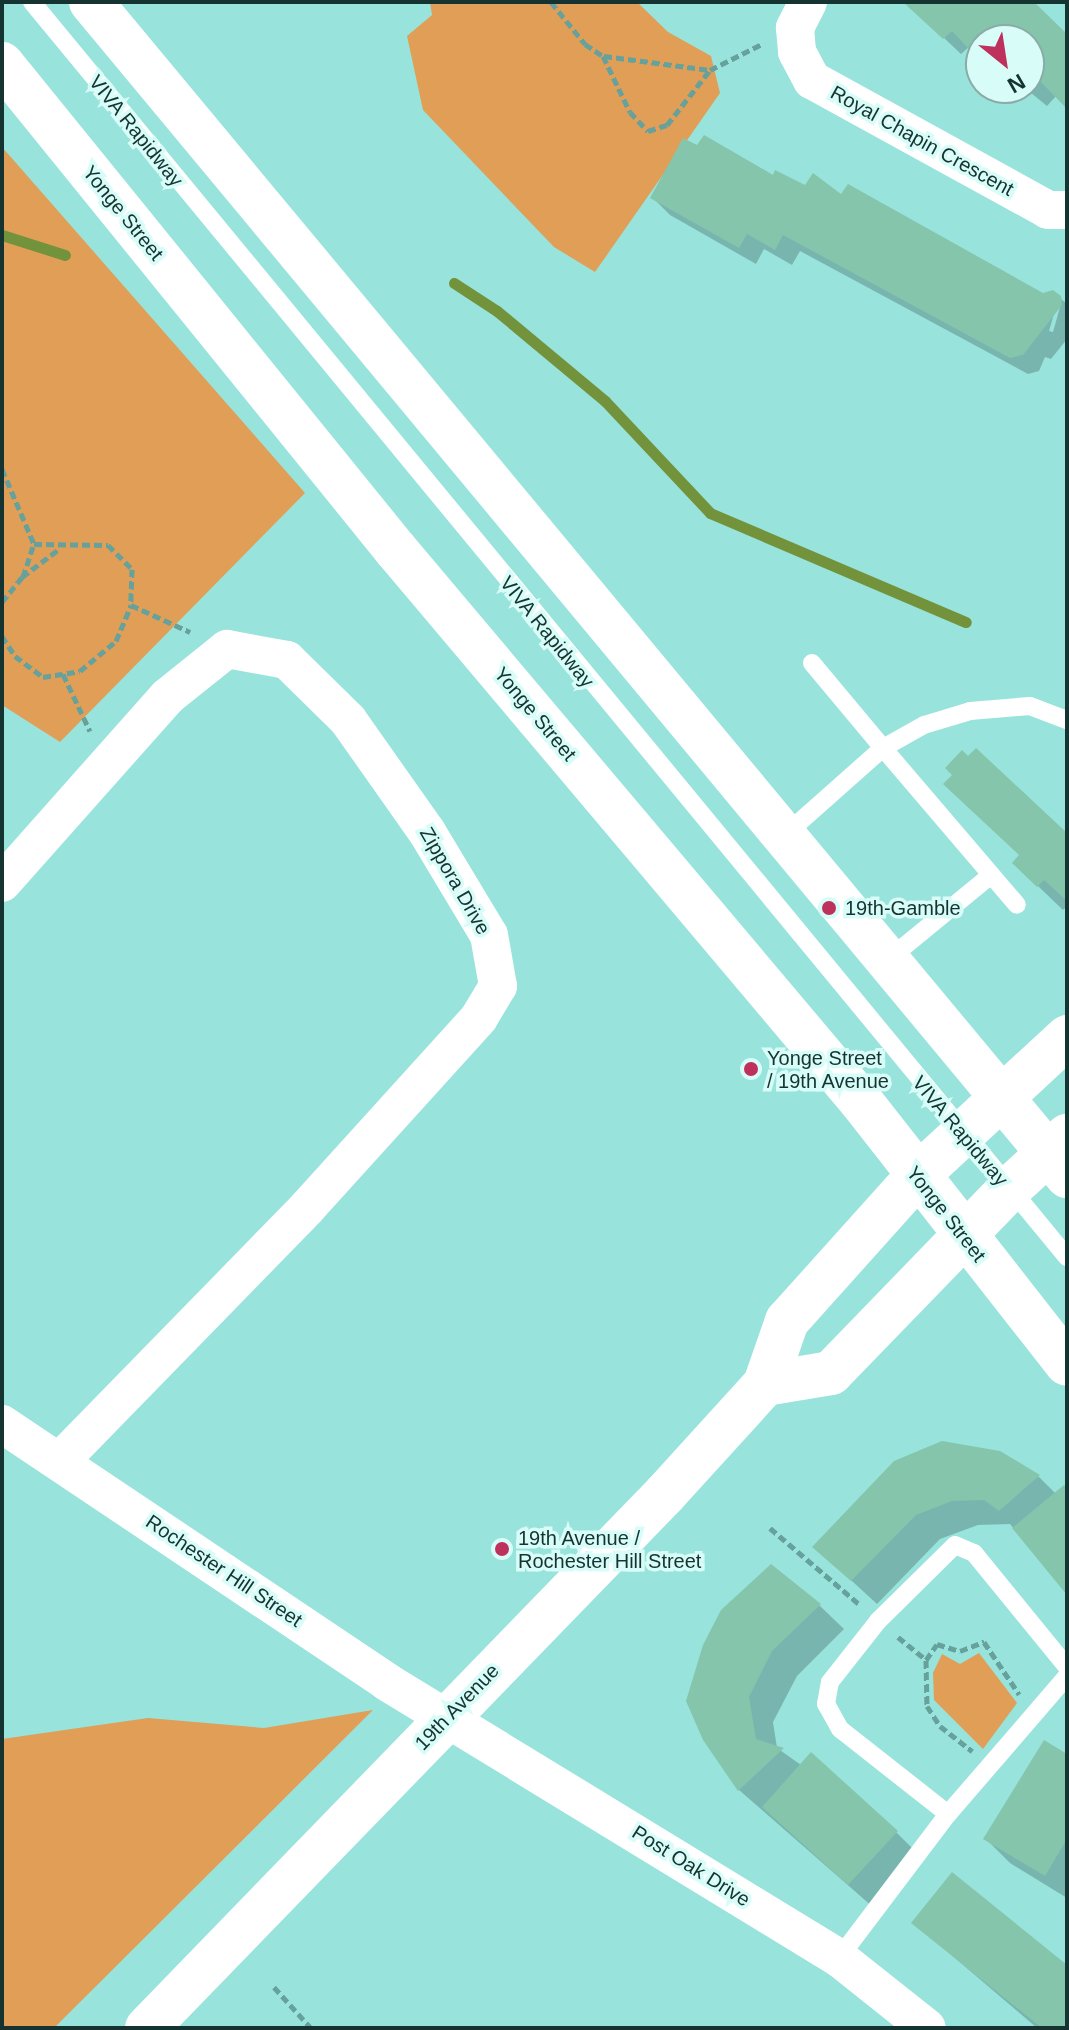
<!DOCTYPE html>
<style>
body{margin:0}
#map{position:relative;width:1069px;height:2030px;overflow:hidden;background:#98e3db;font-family:Helvetica,sans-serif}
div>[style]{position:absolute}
.green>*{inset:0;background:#e09e56}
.shadow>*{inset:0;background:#0003}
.stream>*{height:11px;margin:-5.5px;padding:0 5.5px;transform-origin:5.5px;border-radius:5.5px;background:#72933c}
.building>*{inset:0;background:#84c5ab}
.path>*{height:5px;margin-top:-2.5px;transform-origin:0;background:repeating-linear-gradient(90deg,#66a19b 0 8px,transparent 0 12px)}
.lane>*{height:18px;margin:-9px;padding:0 9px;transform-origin:9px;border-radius:9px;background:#fff}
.street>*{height:38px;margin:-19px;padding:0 19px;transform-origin:19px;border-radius:19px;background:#fff}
.secondary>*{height:44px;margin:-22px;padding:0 22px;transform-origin:22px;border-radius:22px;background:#fff}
.primary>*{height:44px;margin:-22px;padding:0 22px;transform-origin:22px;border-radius:22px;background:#fff}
.dots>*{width:22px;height:22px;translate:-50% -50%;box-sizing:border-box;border:4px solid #d8fcf8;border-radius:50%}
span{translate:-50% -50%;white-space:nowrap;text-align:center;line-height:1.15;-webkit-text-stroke:7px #d8fcf8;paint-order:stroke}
.street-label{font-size:20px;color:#153431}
.poi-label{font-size:20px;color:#153431}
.left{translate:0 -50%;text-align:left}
.frame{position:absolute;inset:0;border:4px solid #153431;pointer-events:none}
.north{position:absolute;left:965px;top:24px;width:80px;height:80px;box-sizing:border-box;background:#d8fcf8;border:2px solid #8aaca8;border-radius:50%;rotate:150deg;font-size:22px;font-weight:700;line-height:32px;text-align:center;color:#153431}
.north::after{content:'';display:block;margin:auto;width:28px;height:36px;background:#bf315d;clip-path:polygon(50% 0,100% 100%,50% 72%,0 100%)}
</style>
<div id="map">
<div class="green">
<div style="clip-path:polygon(430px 2px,637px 2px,668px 32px,711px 56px,720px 93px,595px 272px,554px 247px,423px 110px,407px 36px,432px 15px)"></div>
<div style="clip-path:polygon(2px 147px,305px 493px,60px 742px,2px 705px)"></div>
<div style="clip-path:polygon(979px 1653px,1017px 1703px,983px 1749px,934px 1700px,933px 1673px,942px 1654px,960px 1664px)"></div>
<div style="clip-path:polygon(373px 1710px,54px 2028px,2px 2028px,2px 1739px,148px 1718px,264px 1728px)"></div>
</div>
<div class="shadow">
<div style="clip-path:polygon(906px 2px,1031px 2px,1067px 37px,1067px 106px,1057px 95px,1047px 106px,1025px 88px,1029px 88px,1029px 40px,981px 40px,981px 59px,969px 47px,961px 54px)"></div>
<div style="clip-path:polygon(evenodd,773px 178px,842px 196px,1042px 296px,1060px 298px,1067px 304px,1067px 339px,1051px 359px,1045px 357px,1039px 371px,1028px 374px,800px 251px,792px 265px,764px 249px,756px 264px,670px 215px,653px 198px,773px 178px,1056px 307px,1060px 307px,1053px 332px,1049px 331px,1056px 307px)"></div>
<div style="clip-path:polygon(1067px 835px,1067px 906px,1063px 910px,1014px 863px)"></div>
<div style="clip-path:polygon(999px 1453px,1039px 1477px,1056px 1494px,1067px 1491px,1067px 1592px,1010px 1524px,978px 1525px,940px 1539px,877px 1604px,815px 1547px)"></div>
<div style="clip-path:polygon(819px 1605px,844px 1629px,797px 1676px,773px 1722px,777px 1748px,896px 1832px,921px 1857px,874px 1908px,739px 1790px,705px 1739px,688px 1701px)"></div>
<div style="clip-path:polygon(1067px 1756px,1067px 1898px,1010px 1863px,986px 1839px)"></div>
<div style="clip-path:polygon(914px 1923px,1067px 1967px,1067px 2028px,1037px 2028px)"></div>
</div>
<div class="stream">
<div style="left:2px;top:235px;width:66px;rotate:17.6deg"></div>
<div style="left:454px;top:283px;width:51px;rotate:33.1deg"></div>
<div style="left:497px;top:311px;width:141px;rotate:39.8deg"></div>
<div style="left:605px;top:401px;width:154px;rotate:46.8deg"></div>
<div style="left:710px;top:513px;width:278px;rotate:23.1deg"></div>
</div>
<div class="building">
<div style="clip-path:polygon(903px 2px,1034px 2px,1067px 34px,1067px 109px,1039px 80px,1029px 91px,1029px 40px,981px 40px,981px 62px,952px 31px,943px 39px)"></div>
<div style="clip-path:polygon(704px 135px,773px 175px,775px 170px,805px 185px,813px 173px,841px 194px,848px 184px,1043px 293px,1053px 290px,1061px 296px,1062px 305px,1023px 355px,1010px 358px,783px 235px,775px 250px,747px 234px,739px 248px,650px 198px,683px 138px,697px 145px)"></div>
<div style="clip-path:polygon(976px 748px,1067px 833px,1067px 901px,1044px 880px,1037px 887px,1012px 863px,1019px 855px,943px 784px,952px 775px,945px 768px,962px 750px,968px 756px)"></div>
<div style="clip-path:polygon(942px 1441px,1000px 1451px,1040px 1475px,999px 1511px,984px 1500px,952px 1501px,916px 1515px,851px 1581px,812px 1547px,894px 1461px)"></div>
<div style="clip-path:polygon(1064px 1485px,1067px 1489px,1067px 1595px,1012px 1528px)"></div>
<div style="clip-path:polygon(771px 1564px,821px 1604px,772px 1651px,749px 1697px,756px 1739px,784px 1748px,738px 1791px,703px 1740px,686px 1701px,703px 1645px,721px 1610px)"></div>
<div style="clip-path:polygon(1044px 1740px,1067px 1754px,1067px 1839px,1045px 1876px,983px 1839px)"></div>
<div style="clip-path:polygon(811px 1752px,898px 1831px,848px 1885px,762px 1807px)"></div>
<div style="clip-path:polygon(952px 1872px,1067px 1965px,1067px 2028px,1042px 2028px,911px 1923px)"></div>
</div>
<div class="path">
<div style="left:551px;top:2px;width:54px;rotate:51deg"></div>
<div style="left:585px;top:44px;width:22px;rotate:34deg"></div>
<div style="left:603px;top:56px;width:62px;rotate:64.3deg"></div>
<div style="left:630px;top:112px;width:26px;rotate:47deg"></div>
<div style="left:648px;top:131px;width:20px;rotate:-18deg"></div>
<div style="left:667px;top:125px;width:70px;rotate:-52deg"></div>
<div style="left:710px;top:70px;width:58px;rotate:-26.6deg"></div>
<div style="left:604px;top:56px;width:107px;rotate:7.5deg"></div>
<div style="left:2px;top:469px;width:82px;rotate:66.9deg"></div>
<div style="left:34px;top:544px;width:74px;rotate:0.8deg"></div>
<div style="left:108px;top:545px;width:34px;rotate:45deg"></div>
<div style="left:132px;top:569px;width:36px;rotate:92deg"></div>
<div style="left:131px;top:605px;width:65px;rotate:24.6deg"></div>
<div style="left:23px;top:577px;width:35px;rotate:-72deg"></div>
<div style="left:2px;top:602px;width:32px;rotate:-51deg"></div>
<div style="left:22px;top:577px;width:46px;rotate:-37.1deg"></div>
<div style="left:2px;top:636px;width:24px;rotate:57deg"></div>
<div style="left:15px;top:656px;width:35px;rotate:37deg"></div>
<div style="left:43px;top:677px;width:37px;rotate:-9deg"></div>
<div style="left:80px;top:671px;width:47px;rotate:-39.8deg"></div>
<div style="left:116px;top:641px;width:39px;rotate:-67deg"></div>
<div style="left:63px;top:674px;width:63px;rotate:64.7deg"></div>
<div style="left:770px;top:1528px;width:118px;rotate:40.5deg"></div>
<div style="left:898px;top:1637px;width:36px;rotate:39deg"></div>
<div style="left:926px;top:1660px;width:46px;rotate:88.8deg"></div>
<div style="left:927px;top:1706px;width:24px;rotate:57deg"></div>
<div style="left:940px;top:1726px;width:41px;rotate:38deg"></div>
<div style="left:926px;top:1660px;width:19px;rotate:-55deg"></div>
<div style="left:937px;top:1644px;width:24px;rotate:17deg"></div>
<div style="left:960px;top:1651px;width:26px;rotate:-21deg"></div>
<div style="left:984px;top:1642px;width:63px;rotate:56.1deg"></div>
<div style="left:274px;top:1987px;width:55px;rotate:47.9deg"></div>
</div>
<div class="lane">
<div style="left:32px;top:2px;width:1627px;rotate:50.49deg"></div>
<div style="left:812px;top:663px;width:111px;rotate:50.1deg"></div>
<div style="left:883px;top:748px;width:47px;rotate:-29.3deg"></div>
<div style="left:924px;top:725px;width:48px;rotate:-16.9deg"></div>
<div style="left:970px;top:711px;width:60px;rotate:-4.8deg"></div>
<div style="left:1030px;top:706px;width:40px;rotate:21deg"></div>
<div style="left:786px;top:834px;width:130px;rotate:-41.6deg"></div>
<div style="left:883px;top:748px;width:206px;rotate:49.5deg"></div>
<div style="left:890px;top:958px;width:131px;rotate:-39.4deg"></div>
<div style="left:948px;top:1814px;width:137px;rotate:-141.8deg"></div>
<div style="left:840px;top:1729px;width:29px;rotate:-119deg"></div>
<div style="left:826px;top:1704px;width:22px;rotate:-80deg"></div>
<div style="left:830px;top:1682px;width:78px;rotate:-51.8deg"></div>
<div style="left:878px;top:1621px;width:108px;rotate:-44.6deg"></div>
<div style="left:955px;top:1545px;width:21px;rotate:23deg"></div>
<div style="left:974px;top:1553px;width:147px;rotate:50.8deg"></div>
<div style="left:839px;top:1958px;width:181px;rotate:-52.9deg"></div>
<div style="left:948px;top:1814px;width:182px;rotate:-49.2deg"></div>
</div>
<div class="street">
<div style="left:808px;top:2px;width:29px;rotate:117deg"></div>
<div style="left:795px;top:28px;width:24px;rotate:85deg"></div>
<div style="left:797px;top:52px;width:32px;rotate:62deg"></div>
<div style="left:812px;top:80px;width:269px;rotate:28.8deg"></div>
<div style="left:1048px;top:210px;width:19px"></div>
<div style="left:2px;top:883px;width:249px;rotate:-48.4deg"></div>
<div style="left:167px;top:697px;width:77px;rotate:-38.7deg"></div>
<div style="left:227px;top:649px;width:61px;rotate:10.4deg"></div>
<div style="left:287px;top:660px;width:86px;rotate:44.5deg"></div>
<div style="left:348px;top:720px;width:137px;rotate:54.8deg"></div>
<div style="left:427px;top:832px;width:120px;rotate:59deg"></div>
<div style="left:489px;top:935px;width:52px;rotate:80deg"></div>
<div style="left:498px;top:986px;width:37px;rotate:121deg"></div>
<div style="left:479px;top:1018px;width:256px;rotate:132.2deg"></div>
<div style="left:307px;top:1208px;width:354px;rotate:134.3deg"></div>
<div style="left:2px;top:1424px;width:463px;rotate:33.8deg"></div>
<div style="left:387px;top:1682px;width:530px;rotate:31.41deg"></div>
<div style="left:839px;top:1958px;width:112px;rotate:38.5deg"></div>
</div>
<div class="secondary">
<div style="left:765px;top:1384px;width:67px;rotate:-9.5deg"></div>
<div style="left:831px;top:1373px;width:256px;rotate:-45.9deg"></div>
<div style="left:1009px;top:1189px;width:79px;rotate:-42.4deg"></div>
<div style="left:147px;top:2028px;width:744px;rotate:-45.87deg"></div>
<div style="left:665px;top:1494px;width:149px;rotate:-47.7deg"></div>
<div style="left:765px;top:1384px;width:67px;rotate:-70.8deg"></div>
<div style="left:787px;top:1321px;width:193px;rotate:-48.1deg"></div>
<div style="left:916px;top:1177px;width:206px;rotate:-42.8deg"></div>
</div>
<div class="primary">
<div style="left:91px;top:2px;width:1527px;rotate:50.26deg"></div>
<div style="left:2px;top:64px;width:626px;rotate:50.97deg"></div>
<div style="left:396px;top:550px;width:720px;rotate:49.85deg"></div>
<div style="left:860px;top:1100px;width:335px;rotate:51.9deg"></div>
</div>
<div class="dots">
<div style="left:829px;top:908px;background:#bf315d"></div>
<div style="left:751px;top:1069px;background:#bf315d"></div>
<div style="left:502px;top:1549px;background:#bf315d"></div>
</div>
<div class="street-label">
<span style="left:136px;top:131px;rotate:51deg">VIVA Rapidway</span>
<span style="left:922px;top:141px;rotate:29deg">Royal Chapin Crescent</span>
<span style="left:123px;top:213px;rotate:51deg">Yonge Street</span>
<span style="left:547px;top:632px;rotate:51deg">VIVA Rapidway</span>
<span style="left:535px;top:714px;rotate:50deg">Yonge Street</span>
<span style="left:455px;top:881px;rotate:60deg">Zippora Drive</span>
<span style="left:960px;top:1131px;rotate:50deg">VIVA Rapidway</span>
<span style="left:946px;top:1214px;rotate:52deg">Yonge Street</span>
<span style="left:224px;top:1571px;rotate:34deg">Rochester Hill Street</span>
<span style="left:457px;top:1707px;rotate:-46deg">19th Avenue</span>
<span style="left:691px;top:1866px;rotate:32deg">Post Oak Drive</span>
</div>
<div class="poi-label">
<span class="left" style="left:845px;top:908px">19th-Gamble</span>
<span class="left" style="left:767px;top:1070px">Yonge Street<br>/ 19th Avenue</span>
<span class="left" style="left:518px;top:1550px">19th Avenue /<br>Rochester Hill Street</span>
</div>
<div class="frame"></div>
<div class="north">N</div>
</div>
